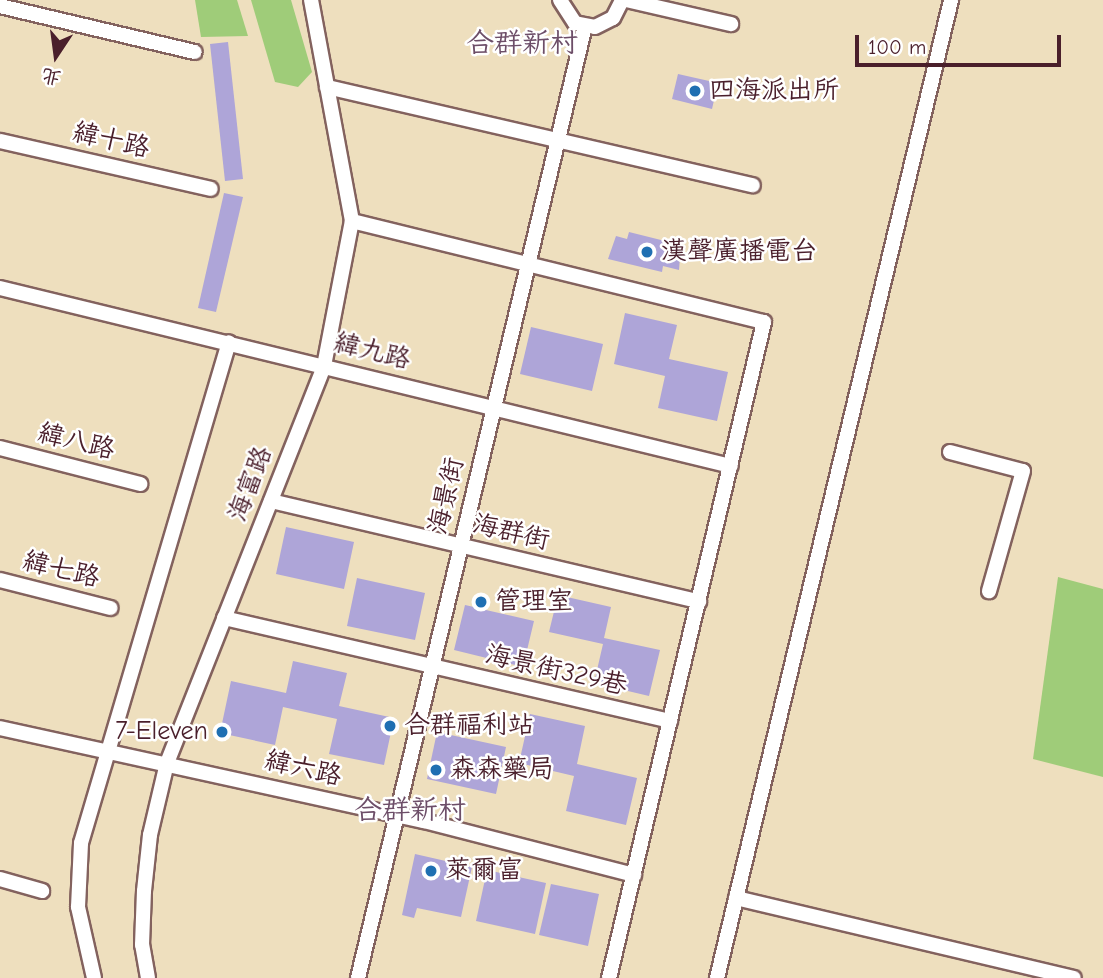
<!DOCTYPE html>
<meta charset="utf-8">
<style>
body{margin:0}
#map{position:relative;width:1103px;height:978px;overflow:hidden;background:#eedfbe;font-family:"Comic Neue","LXGW WenKai TC",sans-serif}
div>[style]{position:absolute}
.green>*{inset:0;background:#9fcc79}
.building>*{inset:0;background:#aea5d8}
.roads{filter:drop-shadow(2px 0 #83625e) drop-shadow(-2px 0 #83625e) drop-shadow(0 2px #83625e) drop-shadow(0 -2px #83625e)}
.minor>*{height:14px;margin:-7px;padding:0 7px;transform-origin:7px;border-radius:7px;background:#fff}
.dots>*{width:19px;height:19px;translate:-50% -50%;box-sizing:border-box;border:4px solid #fff;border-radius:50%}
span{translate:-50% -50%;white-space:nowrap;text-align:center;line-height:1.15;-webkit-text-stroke:5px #fff;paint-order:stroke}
.poi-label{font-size:26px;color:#4a1f2b}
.left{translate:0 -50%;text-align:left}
.right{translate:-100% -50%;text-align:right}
.street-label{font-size:26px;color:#4a1f2b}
.neighbourhood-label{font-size:28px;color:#6d4e68}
.north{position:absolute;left:21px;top:21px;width:70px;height:70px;-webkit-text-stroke:5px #fff;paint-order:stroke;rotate:193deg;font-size:19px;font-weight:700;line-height:28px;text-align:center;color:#4a1f2b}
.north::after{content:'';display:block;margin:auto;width:24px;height:32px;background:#4a1f2b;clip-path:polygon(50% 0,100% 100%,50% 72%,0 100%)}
.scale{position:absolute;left:855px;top:35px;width:206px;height:32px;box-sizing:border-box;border:4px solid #4a1f2b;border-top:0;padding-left:9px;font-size:21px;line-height:24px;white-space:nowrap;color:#4a1f2b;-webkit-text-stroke:5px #fff;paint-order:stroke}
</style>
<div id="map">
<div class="green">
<div style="clip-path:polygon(195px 0,237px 0,248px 36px,201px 37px)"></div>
<div style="clip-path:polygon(251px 0,291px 0,312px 72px,298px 87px,275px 82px)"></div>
<div style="clip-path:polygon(1058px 577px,1103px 589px,1103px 777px,1033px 759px)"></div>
</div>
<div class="building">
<div style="clip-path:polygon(228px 42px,243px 179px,225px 181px,210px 44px)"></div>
<div style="clip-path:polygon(678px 74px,718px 83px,712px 109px,672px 99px)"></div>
<div style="clip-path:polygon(224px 193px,243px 197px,216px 312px,198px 308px)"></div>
<div style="clip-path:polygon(629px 232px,681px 245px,679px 270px,663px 266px,662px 272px,608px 259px,616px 236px,627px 239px)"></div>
<div style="clip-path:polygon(625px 313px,677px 325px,669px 359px,728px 372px,717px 421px,658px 408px,665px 376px,614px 364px)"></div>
<div style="clip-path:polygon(531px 327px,603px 344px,592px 391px,520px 374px)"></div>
<div style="clip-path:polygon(286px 527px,354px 542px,344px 589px,276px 574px)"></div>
<div style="clip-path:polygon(357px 578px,425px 593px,415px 640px,347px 626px)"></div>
<div style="clip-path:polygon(476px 595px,488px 597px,486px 610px,534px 621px,523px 667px,454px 650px,465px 605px,474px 607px)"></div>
<div style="clip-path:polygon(558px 595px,611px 607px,604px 638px,660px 650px,649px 696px,594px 683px,603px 644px,549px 632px)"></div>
<div style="clip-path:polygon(293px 661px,347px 673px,339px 706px,394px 718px,384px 765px,329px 754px,337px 719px,283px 707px,275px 745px,220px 733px,231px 681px,286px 693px)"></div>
<div style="clip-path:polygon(530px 714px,585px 726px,577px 764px,637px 778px,626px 825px,566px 811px,574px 776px,519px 763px)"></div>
<div style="clip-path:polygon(437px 732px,506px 747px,496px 794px,427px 779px)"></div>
<div style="clip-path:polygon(415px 854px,472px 867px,461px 917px,417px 908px,414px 918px,402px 915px)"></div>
<div style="clip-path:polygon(487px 870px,546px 883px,535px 934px,476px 921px)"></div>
<div style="clip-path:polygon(551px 884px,599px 894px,588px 946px,539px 935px)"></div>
</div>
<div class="roads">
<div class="minor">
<div style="left:560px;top:0;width:27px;rotate:57deg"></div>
<div style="left:575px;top:23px;width:20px;rotate:11deg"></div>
<div style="left:595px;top:27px;width:20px;rotate:-27deg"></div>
<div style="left:613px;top:18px;width:20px;rotate:-63deg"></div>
<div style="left:626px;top:0;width:108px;rotate:12.9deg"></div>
<div style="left:0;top:6px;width:200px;rotate:13.3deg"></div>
<div style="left:327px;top:87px;width:437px;rotate:13deg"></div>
<div style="left:0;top:141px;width:216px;rotate:12.8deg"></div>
<div style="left:352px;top:221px;width:424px;rotate:13.8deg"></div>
<div style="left:764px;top:322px;width:674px;rotate:103.29deg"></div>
<div style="left:0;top:288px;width:752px;rotate:13.69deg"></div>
<div style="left:0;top:448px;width:145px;rotate:14.4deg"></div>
<div style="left:950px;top:452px;width:75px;rotate:14.6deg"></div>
<div style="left:1023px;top:471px;width:125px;rotate:105.8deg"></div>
<div style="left:271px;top:501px;width:440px;rotate:13.2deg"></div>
<div style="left:0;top:580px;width:114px;rotate:14.2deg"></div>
<div style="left:224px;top:618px;width:458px;rotate:13deg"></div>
<div style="left:0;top:728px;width:434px;rotate:12.4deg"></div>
<div style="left:424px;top:821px;width:217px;rotate:14.4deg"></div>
<div style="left:0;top:879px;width:44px;rotate:15.9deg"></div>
<div style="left:736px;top:898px;width:347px;rotate:13.3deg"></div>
<div style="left:94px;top:978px;width:73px;rotate:-102.7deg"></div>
<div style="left:78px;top:907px;width:64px;rotate:-87.3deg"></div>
<div style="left:81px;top:843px;width:522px;rotate:-73.54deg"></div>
<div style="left:148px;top:978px;width:34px;rotate:-100deg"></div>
<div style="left:142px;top:945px;width:54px;rotate:-87.9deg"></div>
<div style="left:144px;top:891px;width:56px;rotate:-83.9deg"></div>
<div style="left:150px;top:835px;width:74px;rotate:-76.7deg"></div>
<div style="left:167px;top:763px;width:427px;rotate:-68.4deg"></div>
<div style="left:324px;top:366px;width:148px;rotate:-79.1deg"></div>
<div style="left:352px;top:221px;width:225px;rotate:-100.5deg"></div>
<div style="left:358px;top:978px;width:979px;rotate:-76.59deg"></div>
<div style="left:717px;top:978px;width:1006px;rotate:-76.54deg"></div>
</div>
</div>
<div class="dots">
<div style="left:695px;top:91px;background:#1f6fb2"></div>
<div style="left:647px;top:252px;background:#1f6fb2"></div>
<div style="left:481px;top:602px;background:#1f6fb2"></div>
<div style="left:390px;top:726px;background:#1f6fb2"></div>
<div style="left:222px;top:732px;background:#1f6fb2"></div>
<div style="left:436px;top:770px;background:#1f6fb2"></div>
<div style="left:431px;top:871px;background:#1f6fb2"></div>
</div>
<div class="poi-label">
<span class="left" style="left:709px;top:91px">四海派出所</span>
<span class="left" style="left:661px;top:252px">漢聲廣播電台</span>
<span class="left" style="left:495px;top:602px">管理室</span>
<span class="left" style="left:404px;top:726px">合群福利站</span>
<span class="right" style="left:208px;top:732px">7-Eleven</span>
<span class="left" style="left:450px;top:770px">森森藥局</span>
<span class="left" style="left:445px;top:871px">萊爾富</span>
</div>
<div class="street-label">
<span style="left:111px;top:141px;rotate:13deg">緯十路</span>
<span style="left:372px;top:352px;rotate:14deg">緯九路</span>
<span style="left:76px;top:442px;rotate:14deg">緯八路</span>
<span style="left:251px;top:484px;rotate:-69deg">海富路</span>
<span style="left:447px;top:496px;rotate:-77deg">海景街</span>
<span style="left:511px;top:533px;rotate:13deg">海群街</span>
<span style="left:61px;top:570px;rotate:14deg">緯七路</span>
<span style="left:556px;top:671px;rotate:13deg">海景街329巷</span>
<span style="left:303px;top:769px;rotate:13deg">緯六路</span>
</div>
<div class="neighbourhood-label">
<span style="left:522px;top:43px">合群新村</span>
<span style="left:410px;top:810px">合群新村</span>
</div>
<div class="north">北</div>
<div class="scale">100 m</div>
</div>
